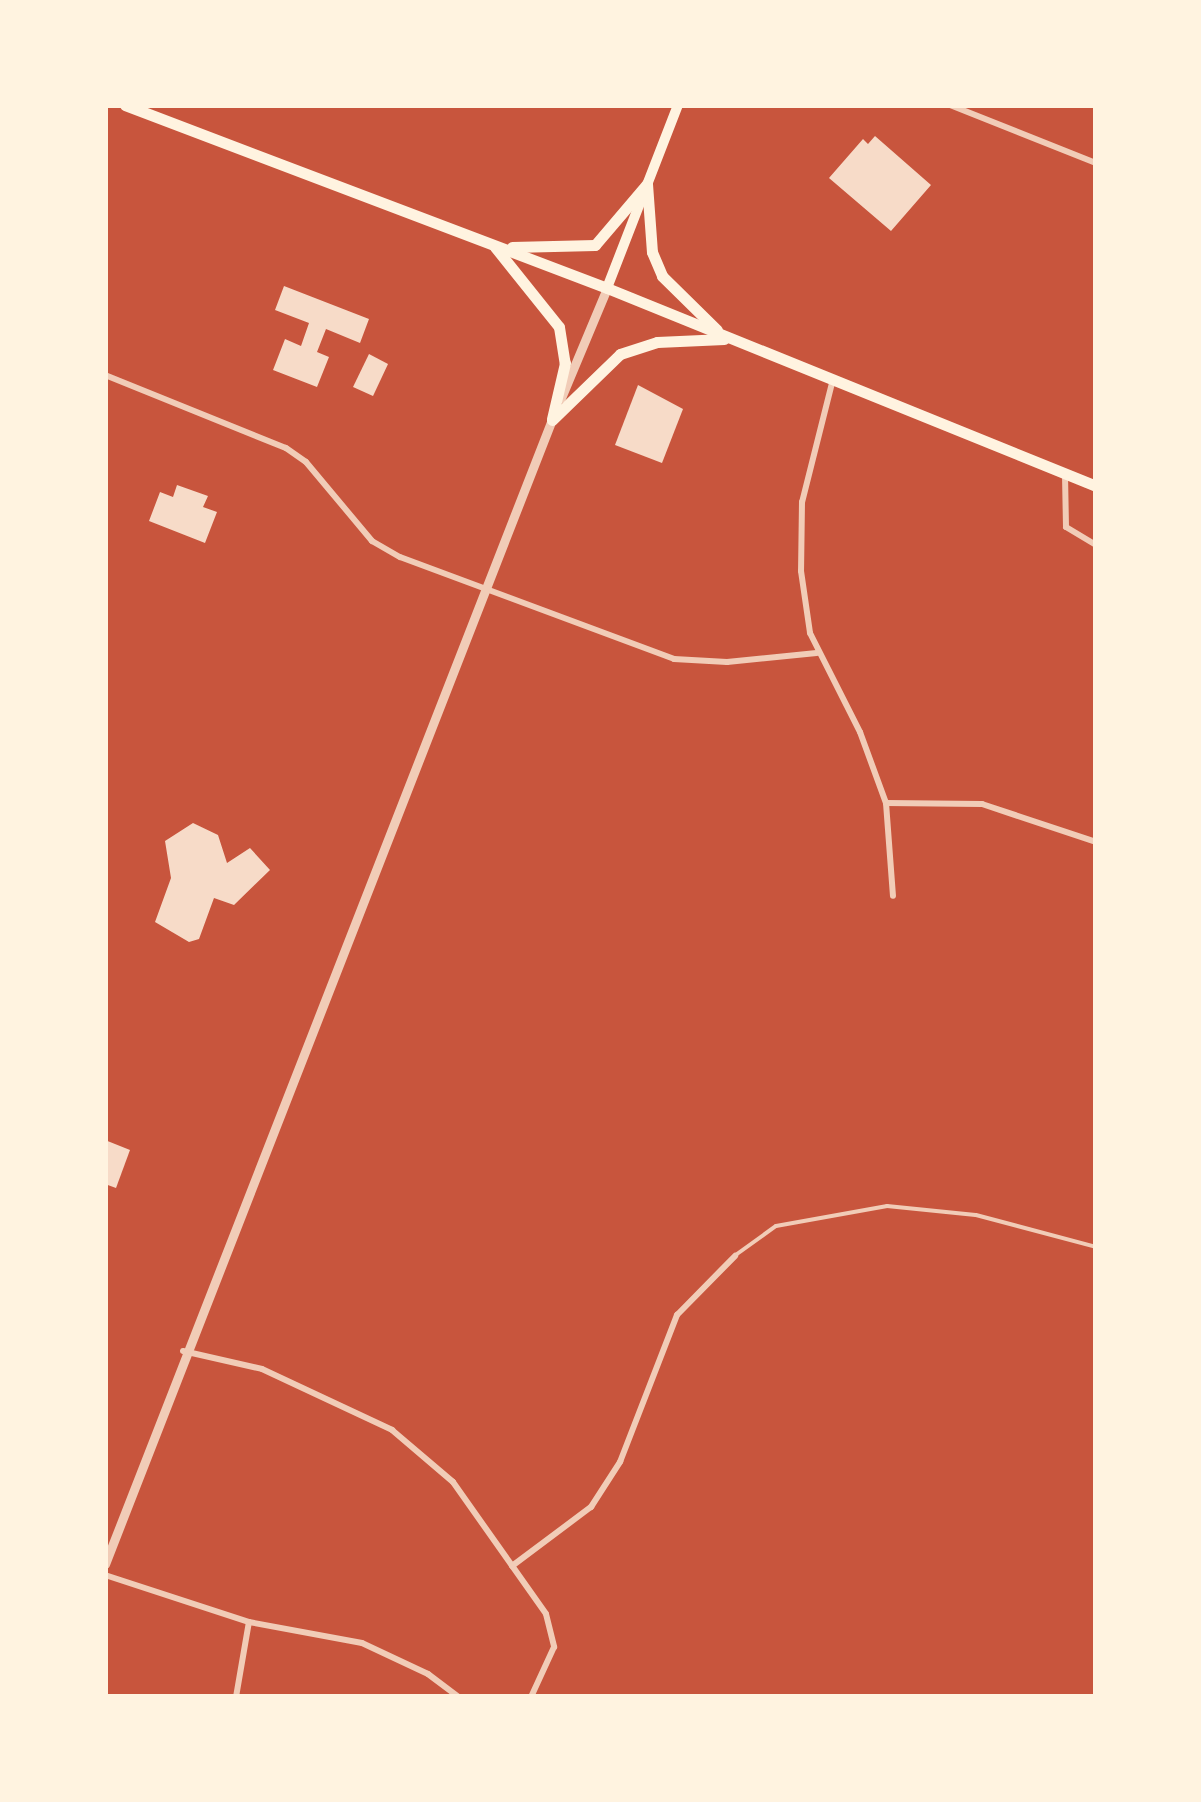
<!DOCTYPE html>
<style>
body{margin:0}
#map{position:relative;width:1201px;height:1802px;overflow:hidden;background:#c8553d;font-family:Merriweather,serif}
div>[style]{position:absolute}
.building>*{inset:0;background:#f7dbc8}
.service>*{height:4px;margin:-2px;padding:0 2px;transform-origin:2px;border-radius:2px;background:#f1ccb7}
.minor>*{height:6px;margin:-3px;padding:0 3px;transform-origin:3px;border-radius:3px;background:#f1ccb7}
.tertiary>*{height:9px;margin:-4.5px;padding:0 4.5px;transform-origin:4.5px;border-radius:4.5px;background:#f1ccb7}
.secondary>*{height:10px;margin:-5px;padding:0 5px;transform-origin:5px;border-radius:5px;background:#fff3e0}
.primary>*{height:11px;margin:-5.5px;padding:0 5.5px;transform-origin:5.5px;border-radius:5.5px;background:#fff3e0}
span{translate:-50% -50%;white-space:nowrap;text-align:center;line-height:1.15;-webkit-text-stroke:10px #fff3e0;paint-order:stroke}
.frame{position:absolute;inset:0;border:108px solid #fff3e0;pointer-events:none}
</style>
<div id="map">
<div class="building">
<div style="clip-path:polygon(875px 136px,931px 185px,891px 231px,829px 178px,863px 139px,868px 144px)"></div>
<div style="clip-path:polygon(284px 286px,369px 319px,360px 343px,326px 329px,317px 352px,329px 357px,317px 387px,273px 370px,285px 339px,301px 346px,309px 323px,275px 310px)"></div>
<div style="clip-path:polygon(369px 354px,388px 364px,373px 396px,353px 387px)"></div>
<div style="clip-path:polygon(638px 385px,683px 409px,662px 463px,615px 445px)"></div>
<div style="clip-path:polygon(177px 485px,208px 496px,203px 507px,217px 512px,205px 543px,149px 521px,160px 492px,173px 497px)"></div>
<div style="clip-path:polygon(193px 823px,218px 835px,227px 863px,250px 848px,270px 870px,234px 905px,214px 898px,199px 939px,189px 942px,155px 922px,171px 878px,165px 841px)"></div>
<div style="clip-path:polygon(105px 1140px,130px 1150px,116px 1188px,105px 1184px)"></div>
</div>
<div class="service">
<div style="left:737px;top:1254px;width:48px;rotate:-35.7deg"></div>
<div style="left:776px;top:1226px;width:113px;rotate:-10.2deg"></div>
<div style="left:887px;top:1206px;width:89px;rotate:5.8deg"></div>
<div style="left:976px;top:1215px;width:124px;rotate:14.9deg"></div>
</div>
<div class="minor">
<div style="left:950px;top:105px;width:157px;rotate:21.7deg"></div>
<div style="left:105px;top:375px;width:195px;rotate:22deg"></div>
<div style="left:286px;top:448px;width:24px;rotate:35deg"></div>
<div style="left:306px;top:462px;width:103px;rotate:50.1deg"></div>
<div style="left:372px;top:541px;width:32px;rotate:30deg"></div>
<div style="left:400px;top:557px;width:292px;rotate:20.4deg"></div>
<div style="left:674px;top:659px;width:53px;rotate:3.2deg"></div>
<div style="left:727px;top:662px;width:90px;rotate:-5.7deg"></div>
<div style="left:832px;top:383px;width:123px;rotate:104.1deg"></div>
<div style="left:802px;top:502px;width:69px;rotate:90.8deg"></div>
<div style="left:801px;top:571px;width:63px;rotate:81.7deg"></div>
<div style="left:810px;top:633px;width:111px;rotate:63.2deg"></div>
<div style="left:860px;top:732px;width:76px;rotate:69.9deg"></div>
<div style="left:886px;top:803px;width:93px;rotate:85.7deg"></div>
<div style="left:1065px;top:475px;width:52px;rotate:88.9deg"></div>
<div style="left:1066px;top:527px;width:35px;rotate:31deg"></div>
<div style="left:886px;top:803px;width:96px;rotate:0.6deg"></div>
<div style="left:982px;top:804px;width:120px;rotate:18.4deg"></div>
<div style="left:183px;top:1351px;width:81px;rotate:12.8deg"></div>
<div style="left:262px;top:1369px;width:144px;rotate:25.1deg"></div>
<div style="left:392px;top:1430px;width:80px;rotate:40.4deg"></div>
<div style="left:453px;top:1482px;width:161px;rotate:54.8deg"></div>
<div style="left:546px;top:1614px;width:34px;rotate:76deg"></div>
<div style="left:554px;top:1647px;width:55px;rotate:114.7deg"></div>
<div style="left:512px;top:1566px;width:99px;rotate:-36.8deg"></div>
<div style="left:591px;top:1507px;width:54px;rotate:-57.2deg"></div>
<div style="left:620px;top:1462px;width:158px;rotate:-68.8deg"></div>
<div style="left:677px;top:1315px;width:83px;rotate:-45.5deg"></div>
<div style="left:105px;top:1575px;width:151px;rotate:18.1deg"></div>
<div style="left:249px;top:1622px;width:115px;rotate:10.5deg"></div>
<div style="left:362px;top:1643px;width:73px;rotate:25.2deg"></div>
<div style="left:428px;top:1674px;width:39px;rotate:37deg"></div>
<div style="left:236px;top:1697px;width:76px;rotate:-80.2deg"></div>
</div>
<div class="tertiary">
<div style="left:561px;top:398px;width:119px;rotate:-67.3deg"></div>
<div style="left:105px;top:1564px;width:1231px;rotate:-68.67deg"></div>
</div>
<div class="secondary">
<div style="left:607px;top:288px;width:196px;rotate:-68.8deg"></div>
</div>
<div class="primary">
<div style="left:125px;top:105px;width:516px;rotate:20.79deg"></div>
<div style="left:607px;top:288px;width:528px;rotate:22.04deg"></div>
<div style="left:647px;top:184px;width:68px;rotate:85.8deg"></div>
<div style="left:652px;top:252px;width:26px;rotate:67deg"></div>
<div style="left:662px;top:276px;width:77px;rotate:44.5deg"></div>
<div style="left:495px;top:247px;width:102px;rotate:51.3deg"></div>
<div style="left:559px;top:327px;width:36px;rotate:81deg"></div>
<div style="left:565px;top:363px;width:57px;rotate:103.1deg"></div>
<div style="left:512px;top:247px;width:83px;rotate:-1.4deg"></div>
<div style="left:595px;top:245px;width:80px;rotate:-49.6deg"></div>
<div style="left:552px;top:420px;width:95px;rotate:-44.1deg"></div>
<div style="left:620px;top:354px;width:39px;rotate:-18deg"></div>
<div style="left:657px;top:342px;width:67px;rotate:-2.6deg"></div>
</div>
<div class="frame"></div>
</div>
